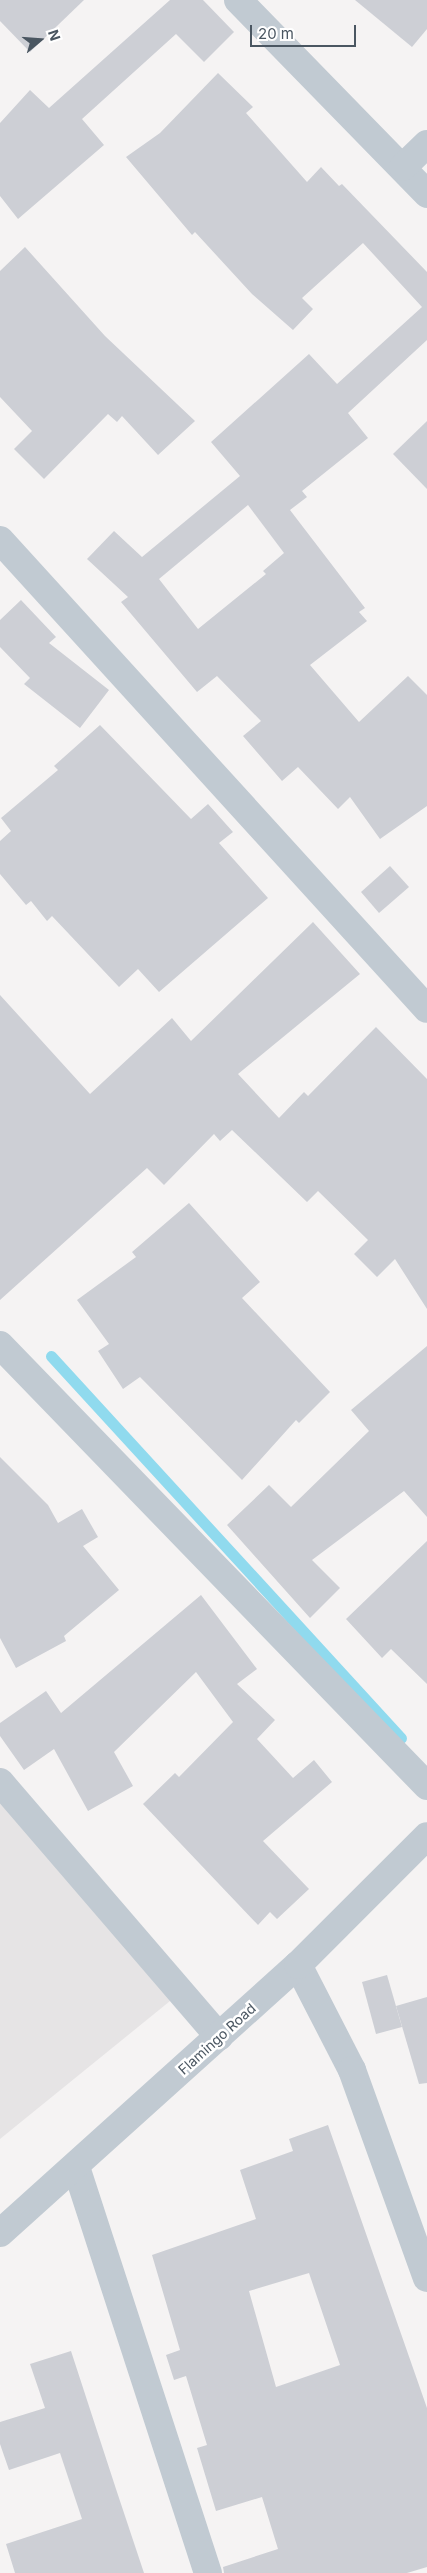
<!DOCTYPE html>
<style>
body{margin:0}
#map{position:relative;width:427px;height:2573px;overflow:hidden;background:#f5f3f3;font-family:Inter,sans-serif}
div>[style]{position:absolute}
.education>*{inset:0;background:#e6e4e5}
.stream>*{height:11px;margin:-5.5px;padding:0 5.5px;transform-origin:5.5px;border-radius:5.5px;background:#90daee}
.building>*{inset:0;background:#cdcfd5}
.minor>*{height:28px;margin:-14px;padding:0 14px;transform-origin:14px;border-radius:14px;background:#c1cad2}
span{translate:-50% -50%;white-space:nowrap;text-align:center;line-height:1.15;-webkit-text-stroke:5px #fff;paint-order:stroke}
.street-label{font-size:14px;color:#4a5661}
.north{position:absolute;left:15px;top:15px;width:50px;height:50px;-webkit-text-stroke:4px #fff;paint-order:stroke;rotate:72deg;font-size:14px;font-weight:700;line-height:20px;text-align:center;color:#4a5661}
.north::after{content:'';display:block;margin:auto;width:18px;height:22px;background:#4a5661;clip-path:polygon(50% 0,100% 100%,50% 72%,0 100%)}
.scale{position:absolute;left:250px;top:25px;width:106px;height:22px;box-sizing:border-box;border:2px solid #4a5661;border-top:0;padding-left:6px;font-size:15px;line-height:18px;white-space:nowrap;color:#4a5661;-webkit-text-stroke:4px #fff;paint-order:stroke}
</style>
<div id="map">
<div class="education">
<div style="clip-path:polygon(0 1792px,175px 1997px,0 2139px)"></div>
</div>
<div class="stream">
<div style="left:51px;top:1356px;width:518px;rotate:47.5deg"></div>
</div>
<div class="building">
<div style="clip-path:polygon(0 0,84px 0,30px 52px,0 21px)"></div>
<div style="clip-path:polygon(170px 0,203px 0,234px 32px,204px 62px,176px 34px,82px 119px,104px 145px,18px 219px,0 196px,0 123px,30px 90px,49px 108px)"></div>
<div style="clip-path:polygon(355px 0,427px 0,427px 29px,412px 47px)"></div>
<div style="clip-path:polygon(evenodd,218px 73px,253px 107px,246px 113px,307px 182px,321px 167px,339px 186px,342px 184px,427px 272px,427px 340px,348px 413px,368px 438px,302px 491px,307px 497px,290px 510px,365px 608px,359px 612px,367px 621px,310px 665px,359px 722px,408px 676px,427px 695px,427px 806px,380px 839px,350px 797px,338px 809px,298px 767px,282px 781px,243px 736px,261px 721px,217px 676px,197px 692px,121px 602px,128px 597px,87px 559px,114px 531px,142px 557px,240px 476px,211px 442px,309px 354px,337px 384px,422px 307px,363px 243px,302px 298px,313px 309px,293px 330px,252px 294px,195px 232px,192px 235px,126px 157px,160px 133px,218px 73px,248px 505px,284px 553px,263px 571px,266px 574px,198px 629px,159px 579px,248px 505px)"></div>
<div style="clip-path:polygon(25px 247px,105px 336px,195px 421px,158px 455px,122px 416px,117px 422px,108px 414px,44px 479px,14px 449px,32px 431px,0 397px,0 271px)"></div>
<div style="clip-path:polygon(427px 421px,427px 489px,393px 454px)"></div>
<div style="clip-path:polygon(21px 600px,56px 637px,49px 643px,109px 690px,80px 728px,24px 684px,30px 678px,0 647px,0 620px)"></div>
<div style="clip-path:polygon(100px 725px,191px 819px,208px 804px,233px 832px,219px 843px,268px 898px,159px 992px,138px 969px,119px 987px,52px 916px,47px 921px,31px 901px,26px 905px,0 874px,0 841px,11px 831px,1px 818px,58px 770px,54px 766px)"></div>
<div style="clip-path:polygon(390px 866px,409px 887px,379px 913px,361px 892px)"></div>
<div style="clip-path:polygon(313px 922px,360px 974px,238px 1074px,279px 1118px,304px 1092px,308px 1096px,376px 1027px,427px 1079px,427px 1309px,395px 1259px,377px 1277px,354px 1254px,368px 1240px,318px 1191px,307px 1202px,232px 1130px,220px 1141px,214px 1134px,164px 1185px,147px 1168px,0 1300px,0 995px,90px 1094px,172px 1018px,191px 1041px)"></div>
<div style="clip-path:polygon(189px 1203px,260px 1282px,242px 1298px,330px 1392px,299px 1423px,296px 1420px,242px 1480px,140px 1377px,123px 1389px,98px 1351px,109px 1344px,77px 1300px,136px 1257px,132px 1252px)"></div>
<div style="clip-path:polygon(427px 1346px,427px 1517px,404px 1491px,312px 1560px,340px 1588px,310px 1618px,227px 1525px,269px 1485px,291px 1507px,369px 1431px,351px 1410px)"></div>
<div style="clip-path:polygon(0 1457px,48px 1505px,58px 1523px,82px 1509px,98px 1537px,83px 1546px,119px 1590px,64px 1636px,66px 1641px,16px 1668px,0 1638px)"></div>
<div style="clip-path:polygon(427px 1541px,427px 1684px,391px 1649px,382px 1658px,346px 1619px)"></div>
<div style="clip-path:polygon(201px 1595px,257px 1669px,237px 1684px,275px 1720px,257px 1739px,293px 1778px,314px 1760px,332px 1782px,263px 1841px,309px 1889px,277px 1919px,270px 1912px,258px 1925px,143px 1804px,175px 1773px,179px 1777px,233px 1722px,196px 1672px,114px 1752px,133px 1786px,88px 1811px,54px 1749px,24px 1770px,0 1736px,0 1723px,46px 1691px,61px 1713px)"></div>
<div style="clip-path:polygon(387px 1975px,402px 2027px,376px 2034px,362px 1982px)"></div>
<div style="clip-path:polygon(427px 1997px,427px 2083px,419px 2084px,396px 2006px)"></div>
<div style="clip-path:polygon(evenodd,328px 2125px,427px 2408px,427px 2567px,407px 2573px,224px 2573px,223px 2567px,278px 2549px,262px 2497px,216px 2511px,197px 2448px,207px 2445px,186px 2376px,174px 2380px,166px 2355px,180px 2350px,152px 2255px,256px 2219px,240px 2170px,293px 2151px,289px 2139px,328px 2125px,309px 2273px,340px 2365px,276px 2387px,249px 2291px,309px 2273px)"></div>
<div style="clip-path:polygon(71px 2351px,116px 2489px,144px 2573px,15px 2573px,6px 2544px,82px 2519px,60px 2453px,9px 2470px,0 2444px,0 2422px,45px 2408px,30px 2364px)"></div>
</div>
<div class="minor">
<div style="left:238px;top:0;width:271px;rotate:45.7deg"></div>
<div style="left:403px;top:167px;width:33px;rotate:-44deg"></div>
<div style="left:0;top:540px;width:634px;rotate:47.68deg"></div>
<div style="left:0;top:1345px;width:614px;rotate:45.92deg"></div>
<div style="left:0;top:1782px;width:336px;rotate:49.3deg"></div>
<div style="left:298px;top:1965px;width:118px;rotate:62.8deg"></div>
<div style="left:352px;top:2070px;width:221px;rotate:70.2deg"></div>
<div style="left:76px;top:2167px;width:427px;rotate:72deg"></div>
<div style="left:0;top:2233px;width:401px;rotate:-42deg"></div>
<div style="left:298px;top:1965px;width:182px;rotate:-45deg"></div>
</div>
<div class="street-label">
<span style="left:217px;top:2039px;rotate:-42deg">Flamingo Road</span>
</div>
<div class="north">N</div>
<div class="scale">20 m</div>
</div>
